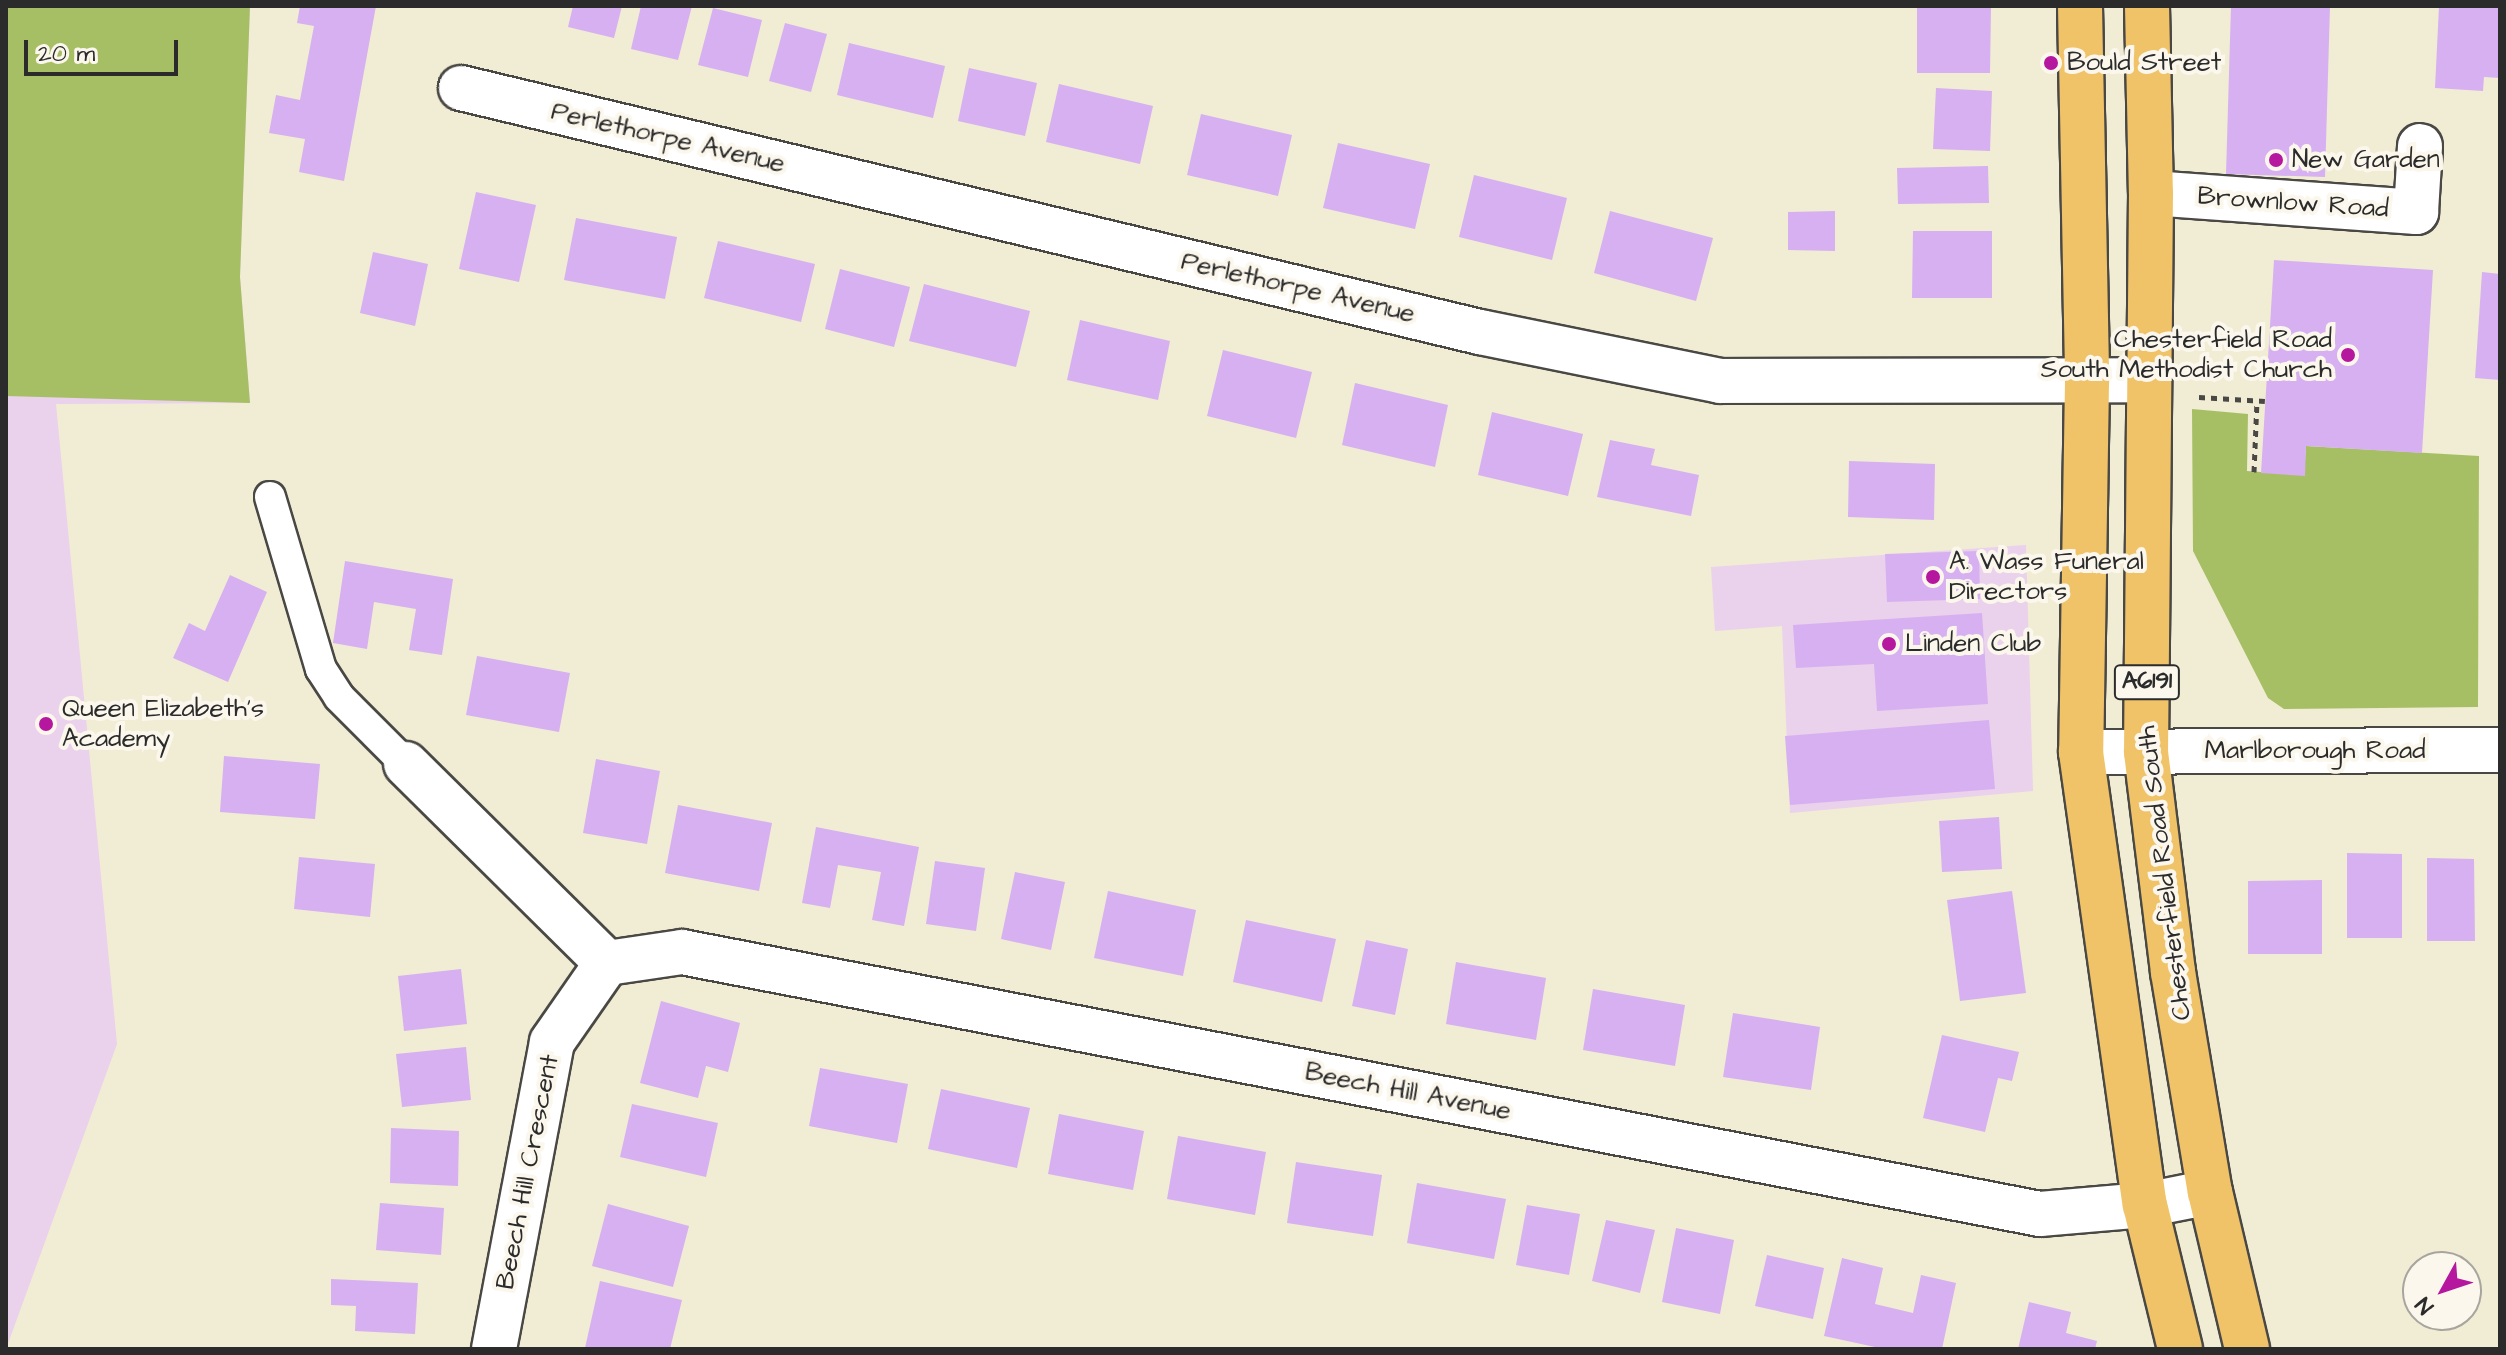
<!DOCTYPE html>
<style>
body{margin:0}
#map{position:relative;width:2506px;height:1355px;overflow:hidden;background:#f1ecd4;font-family:"Architects Daughter",sans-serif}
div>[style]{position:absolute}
.built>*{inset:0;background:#ead1ec}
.green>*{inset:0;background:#a7bf64}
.building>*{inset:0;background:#d6b0f1}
.path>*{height:5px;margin-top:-2.5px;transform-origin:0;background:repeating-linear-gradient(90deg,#494844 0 6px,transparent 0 12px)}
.roads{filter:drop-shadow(2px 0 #494844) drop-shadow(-2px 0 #494844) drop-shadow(0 2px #494844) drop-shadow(0 -2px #494844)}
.service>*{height:30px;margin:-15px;padding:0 15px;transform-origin:15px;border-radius:15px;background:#fff}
.minor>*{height:44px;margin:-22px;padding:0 22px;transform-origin:22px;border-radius:22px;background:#fff}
.primary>*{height:44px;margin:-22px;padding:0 22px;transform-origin:22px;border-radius:22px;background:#f0c369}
.dots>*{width:22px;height:22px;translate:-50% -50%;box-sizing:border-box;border:4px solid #fbf7ec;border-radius:50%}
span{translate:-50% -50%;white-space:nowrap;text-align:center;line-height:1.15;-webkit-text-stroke:8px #fbf7ec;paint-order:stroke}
.shield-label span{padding:2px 6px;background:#fbf7ec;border:2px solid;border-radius:6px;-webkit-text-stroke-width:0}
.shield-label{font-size:24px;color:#2b2b2b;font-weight:700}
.poi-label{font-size:26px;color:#2b2b2b}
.left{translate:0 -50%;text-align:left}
.right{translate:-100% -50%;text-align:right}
.street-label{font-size:26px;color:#2b2b2b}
.frame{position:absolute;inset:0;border:8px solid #2b2b2b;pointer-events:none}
.north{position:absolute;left:2402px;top:1251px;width:80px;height:80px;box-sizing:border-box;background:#fbf7ec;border:2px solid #a8a59f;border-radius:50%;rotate:230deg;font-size:22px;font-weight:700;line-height:32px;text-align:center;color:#2b2b2b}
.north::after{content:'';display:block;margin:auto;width:28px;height:36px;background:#b5179e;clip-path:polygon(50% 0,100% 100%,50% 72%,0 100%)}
.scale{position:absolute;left:24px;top:40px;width:154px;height:36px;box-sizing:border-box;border:4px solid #2b2b2b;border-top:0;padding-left:10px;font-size:24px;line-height:28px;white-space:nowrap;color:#2b2b2b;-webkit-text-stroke:6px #fbf7ec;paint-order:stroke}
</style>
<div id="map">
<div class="built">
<div style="clip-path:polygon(6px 6px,250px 6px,240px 277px,250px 403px,56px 404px,117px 1044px,6px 1349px)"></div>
<div style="clip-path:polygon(2026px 545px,2033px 791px,1790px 813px,1782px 626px,1715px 631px,1711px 567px)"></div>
</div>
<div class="green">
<div style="clip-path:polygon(6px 6px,250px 6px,240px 277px,250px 403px,6px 396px)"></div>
<div style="clip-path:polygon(2192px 409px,2248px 414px,2247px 471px,2304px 475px,2306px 446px,2479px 456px,2478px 707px,2284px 709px,2268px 698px,2193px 551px)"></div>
</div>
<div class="building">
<div style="clip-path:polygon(300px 6px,376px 6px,344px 181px,299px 172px,305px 139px,269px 133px,276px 95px,300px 100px,314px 26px,297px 23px)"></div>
<div style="clip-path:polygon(573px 6px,622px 6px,614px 38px,568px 27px)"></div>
<div style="clip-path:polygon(641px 6px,692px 6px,678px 60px,631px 49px)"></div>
<div style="clip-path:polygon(1917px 6px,1991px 6px,1990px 73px,1917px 73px)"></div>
<div style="clip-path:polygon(2231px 6px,2330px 6px,2325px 177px,2226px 174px)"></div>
<div style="clip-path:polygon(2439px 6px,2500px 6px,2500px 78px,2484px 77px,2483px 91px,2435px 88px)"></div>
<div style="clip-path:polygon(713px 8px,762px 20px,748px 77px,698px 65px)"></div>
<div style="clip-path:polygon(785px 23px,827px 34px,811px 92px,769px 81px)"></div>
<div style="clip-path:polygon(849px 43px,945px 66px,933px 118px,837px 95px)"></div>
<div style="clip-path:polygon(969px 68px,1037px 83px,1025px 136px,958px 121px)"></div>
<div style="clip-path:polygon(1059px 84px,1153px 106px,1140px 164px,1046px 142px)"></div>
<div style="clip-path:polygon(1936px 88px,1992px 91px,1990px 151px,1933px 149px)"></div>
<div style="clip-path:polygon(1201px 114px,1292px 135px,1278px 196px,1187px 175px)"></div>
<div style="clip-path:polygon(1338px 143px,1430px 164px,1415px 229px,1323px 208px)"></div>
<div style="clip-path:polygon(1988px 166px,1989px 203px,1898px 204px,1897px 168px)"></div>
<div style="clip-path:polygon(1474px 175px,1567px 198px,1552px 260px,1459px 237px)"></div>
<div style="clip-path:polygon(476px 192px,536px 205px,519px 282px,459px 269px)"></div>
<div style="clip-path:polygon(1610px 211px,1713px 238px,1696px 301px,1594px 273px)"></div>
<div style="clip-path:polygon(1835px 211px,1835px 251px,1788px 250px,1788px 212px)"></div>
<div style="clip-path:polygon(576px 218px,677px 237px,665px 299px,564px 280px)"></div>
<div style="clip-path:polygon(1913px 231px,1992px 231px,1992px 298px,1912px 298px)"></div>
<div style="clip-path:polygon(718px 241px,815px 264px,801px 322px,704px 298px)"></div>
<div style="clip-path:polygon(373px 252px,428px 264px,415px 326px,360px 313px)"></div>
<div style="clip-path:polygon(2274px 260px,2433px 270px,2422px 453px,2306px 446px,2305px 476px,2261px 473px)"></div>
<div style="clip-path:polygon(840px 269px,910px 287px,894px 347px,825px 329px)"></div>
<div style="clip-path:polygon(2482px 272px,2500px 274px,2500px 380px,2475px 378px)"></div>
<div style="clip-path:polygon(924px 284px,1030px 311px,1016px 367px,909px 341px)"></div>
<div style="clip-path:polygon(1080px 320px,1170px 341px,1158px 400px,1067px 380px)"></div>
<div style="clip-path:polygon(1223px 350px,1312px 372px,1296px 438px,1207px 416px)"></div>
<div style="clip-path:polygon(1355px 383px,1448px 405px,1435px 467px,1342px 445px)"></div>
<div style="clip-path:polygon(1492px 412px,1583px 434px,1568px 496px,1478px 475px)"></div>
<div style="clip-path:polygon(1610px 440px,1655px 449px,1651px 465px,1699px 475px,1691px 516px,1597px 497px)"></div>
<div style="clip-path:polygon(1849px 461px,1935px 464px,1934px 520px,1848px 517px)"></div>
<div style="clip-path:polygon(1979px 551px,1980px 599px,1887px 602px,1885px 554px)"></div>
<div style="clip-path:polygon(345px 561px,453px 579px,442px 655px,409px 650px,416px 609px,374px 602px,367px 649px,333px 643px)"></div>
<div style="clip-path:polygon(230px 575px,267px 592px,228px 682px,173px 658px,189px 623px,205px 631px)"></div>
<div style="clip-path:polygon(1982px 613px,1988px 704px,1877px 711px,1874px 664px,1796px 668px,1793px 625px)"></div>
<div style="clip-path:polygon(477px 656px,570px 673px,559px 732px,466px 715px)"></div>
<div style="clip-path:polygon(1989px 720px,1995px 789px,1790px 805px,1785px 736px)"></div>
<div style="clip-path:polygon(224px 756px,320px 764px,315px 819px,220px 812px)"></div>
<div style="clip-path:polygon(596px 759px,660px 771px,647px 844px,583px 833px)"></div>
<div style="clip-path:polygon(678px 805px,772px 823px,759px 891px,665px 873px)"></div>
<div style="clip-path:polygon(1999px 817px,2002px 869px,1942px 872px,1939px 821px)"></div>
<div style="clip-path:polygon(816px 827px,919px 847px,904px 926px,872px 920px,881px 872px,838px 865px,830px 908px,802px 903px)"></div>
<div style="clip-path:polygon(2347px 853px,2402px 854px,2402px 938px,2347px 938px)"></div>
<div style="clip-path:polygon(299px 857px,375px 864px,370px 917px,294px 909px)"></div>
<div style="clip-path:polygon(2427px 858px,2474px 859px,2475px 941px,2427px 941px)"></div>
<div style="clip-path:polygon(935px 861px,985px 868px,976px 931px,926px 924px)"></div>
<div style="clip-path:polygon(1015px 872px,1065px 882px,1051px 950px,1001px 939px)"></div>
<div style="clip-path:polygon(2322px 880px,2322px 954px,2248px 954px,2248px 881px)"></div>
<div style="clip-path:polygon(1108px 891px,1196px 910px,1183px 976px,1094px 958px)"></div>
<div style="clip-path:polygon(2012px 891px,2026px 993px,1960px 1001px,1947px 900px)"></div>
<div style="clip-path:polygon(1246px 920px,1336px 939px,1322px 1002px,1233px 982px)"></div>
<div style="clip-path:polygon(1366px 940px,1408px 949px,1395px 1015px,1352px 1006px)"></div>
<div style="clip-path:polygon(1456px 962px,1546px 978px,1536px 1040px,1446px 1024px)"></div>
<div style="clip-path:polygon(461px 969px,467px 1024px,404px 1031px,398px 976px)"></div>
<div style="clip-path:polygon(1593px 989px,1685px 1005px,1675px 1066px,1583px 1050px)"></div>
<div style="clip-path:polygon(661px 1001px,740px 1023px,728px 1072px,706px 1066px,698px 1098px,640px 1083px)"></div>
<div style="clip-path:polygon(1733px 1013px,1820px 1027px,1811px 1090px,1723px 1077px)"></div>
<div style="clip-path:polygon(1942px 1035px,2019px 1052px,2012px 1081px,1998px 1078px,1985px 1132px,1923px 1118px)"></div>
<div style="clip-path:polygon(466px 1047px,471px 1100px,402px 1107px,396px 1054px)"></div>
<div style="clip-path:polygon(820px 1068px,908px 1084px,897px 1143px,809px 1126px)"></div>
<div style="clip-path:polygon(941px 1089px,1030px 1108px,1017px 1168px,928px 1149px)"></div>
<div style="clip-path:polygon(632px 1104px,718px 1123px,706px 1177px,620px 1157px)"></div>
<div style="clip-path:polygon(1059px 1114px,1144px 1131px,1133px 1190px,1048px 1174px)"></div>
<div style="clip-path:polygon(391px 1128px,459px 1131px,458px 1186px,390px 1183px)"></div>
<div style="clip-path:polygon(1178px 1136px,1266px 1152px,1255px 1215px,1167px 1199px)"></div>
<div style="clip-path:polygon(1296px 1162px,1382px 1175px,1373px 1236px,1287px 1223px)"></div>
<div style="clip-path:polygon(1417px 1183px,1506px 1199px,1494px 1259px,1407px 1243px)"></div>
<div style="clip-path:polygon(380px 1203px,444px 1208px,441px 1255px,376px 1250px)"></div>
<div style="clip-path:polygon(608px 1204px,689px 1226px,673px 1287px,592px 1266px)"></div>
<div style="clip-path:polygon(1527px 1205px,1580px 1214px,1569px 1275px,1516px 1265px)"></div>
<div style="clip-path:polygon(1606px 1220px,1655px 1230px,1640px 1293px,1592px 1281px)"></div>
<div style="clip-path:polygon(1676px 1228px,1734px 1240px,1720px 1314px,1662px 1302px)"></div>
<div style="clip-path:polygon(1767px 1255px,1824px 1268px,1813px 1319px,1755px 1306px)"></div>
<div style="clip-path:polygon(1842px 1258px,1883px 1268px,1875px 1304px,1913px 1313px,1921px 1275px,1956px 1283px,1942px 1349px,1884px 1349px,1824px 1336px)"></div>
<div style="clip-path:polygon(331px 1279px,418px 1283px,415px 1334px,355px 1331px,356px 1306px,331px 1305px)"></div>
<div style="clip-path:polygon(600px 1281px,682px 1300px,670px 1349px,585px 1348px)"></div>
<div style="clip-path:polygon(2029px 1302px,2071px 1312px,2066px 1333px,2097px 1341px,2095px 1349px,2018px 1349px)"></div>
</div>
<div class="path">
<div style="left:2199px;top:397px;width:66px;rotate:3.5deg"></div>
<div style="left:2254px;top:472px;width:71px;rotate:-87.6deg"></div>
</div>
<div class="roads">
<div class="service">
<div style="left:270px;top:497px;width:179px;rotate:73.5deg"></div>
<div style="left:321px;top:669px;width:33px;rotate:57deg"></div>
<div style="left:339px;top:697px;width:95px;rotate:45deg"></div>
</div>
<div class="minor">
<div style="left:461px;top:88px;width:1048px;rotate:13.47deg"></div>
<div style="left:1480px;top:332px;width:245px;rotate:11.5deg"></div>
<div style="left:1720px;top:381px;width:429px;rotate:-0.1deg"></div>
<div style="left:2151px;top:193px;width:266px;rotate:4.1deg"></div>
<div style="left:2416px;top:212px;width:66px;rotate:-86.5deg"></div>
<div style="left:2081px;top:752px;width:419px;rotate:-0.3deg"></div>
<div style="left:406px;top:764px;width:283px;rotate:44.7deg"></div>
<div style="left:607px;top:963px;width:76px;rotate:-8.3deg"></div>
<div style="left:682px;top:952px;width:1383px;rotate:10.92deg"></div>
<div style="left:2040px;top:1214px;width:105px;rotate:-4.9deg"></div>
<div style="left:2145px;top:1205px;width:66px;rotate:-11.3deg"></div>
<div style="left:494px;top:1349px;width:312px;rotate:-79.3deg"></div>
<div style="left:552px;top:1042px;width:96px;rotate:-55.2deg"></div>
</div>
<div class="primary">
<div style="left:2080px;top:6px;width:376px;rotate:88.9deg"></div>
<div style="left:2087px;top:382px;width:370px;rotate:90.9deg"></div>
<div style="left:2081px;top:752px;width:457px;rotate:82deg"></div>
<div style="left:2145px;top:1205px;width:148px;rotate:76.3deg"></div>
<div style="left:2147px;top:6px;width:187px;rotate:88.8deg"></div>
<div style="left:2151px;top:193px;width:559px;rotate:90.51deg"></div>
<div style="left:2146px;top:752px;width:222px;rotate:83deg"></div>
<div style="left:2173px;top:972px;width:223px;rotate:80.5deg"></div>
<div style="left:2210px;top:1192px;width:161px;rotate:76.7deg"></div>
</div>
</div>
<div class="dots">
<div style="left:2051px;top:63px;background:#b5179e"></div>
<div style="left:2276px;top:160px;background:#b5179e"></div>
<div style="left:2348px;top:355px;background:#b5179e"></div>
<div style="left:1933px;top:577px;background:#b5179e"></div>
<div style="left:1889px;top:644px;background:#b5179e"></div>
<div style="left:46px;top:724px;background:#b5179e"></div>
</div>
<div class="shield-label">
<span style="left:2147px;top:682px">A6191</span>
</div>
<div class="poi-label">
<span class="left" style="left:2067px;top:63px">Bould Street</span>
<span class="left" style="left:2292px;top:160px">New Garden</span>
<span class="right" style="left:2332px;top:355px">Chesterfield Road<br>South Methodist Church</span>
<span class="left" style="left:1949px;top:577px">A. Wass Funeral<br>Directors</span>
<span class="left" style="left:1905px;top:644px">Linden Club</span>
<span class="left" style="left:62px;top:724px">Queen Elizabeth's<br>Academy</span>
</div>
<div class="street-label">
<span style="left:668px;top:138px;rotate:13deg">Perlethorpe Avenue</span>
<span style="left:2293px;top:203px;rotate:4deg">Brownlow Road</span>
<span style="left:1298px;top:288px;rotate:13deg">Perlethorpe Avenue</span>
<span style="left:2315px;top:751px">Marlborough Road</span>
<span style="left:2165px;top:873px;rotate:-97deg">Chesterfield Road South</span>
<span style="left:1408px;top:1092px;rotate:11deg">Beech Hill Avenue</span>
<span style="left:528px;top:1172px;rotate:-79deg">Beech Hill Crescent</span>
</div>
<div class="frame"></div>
<div class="north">N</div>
<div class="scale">20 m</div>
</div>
